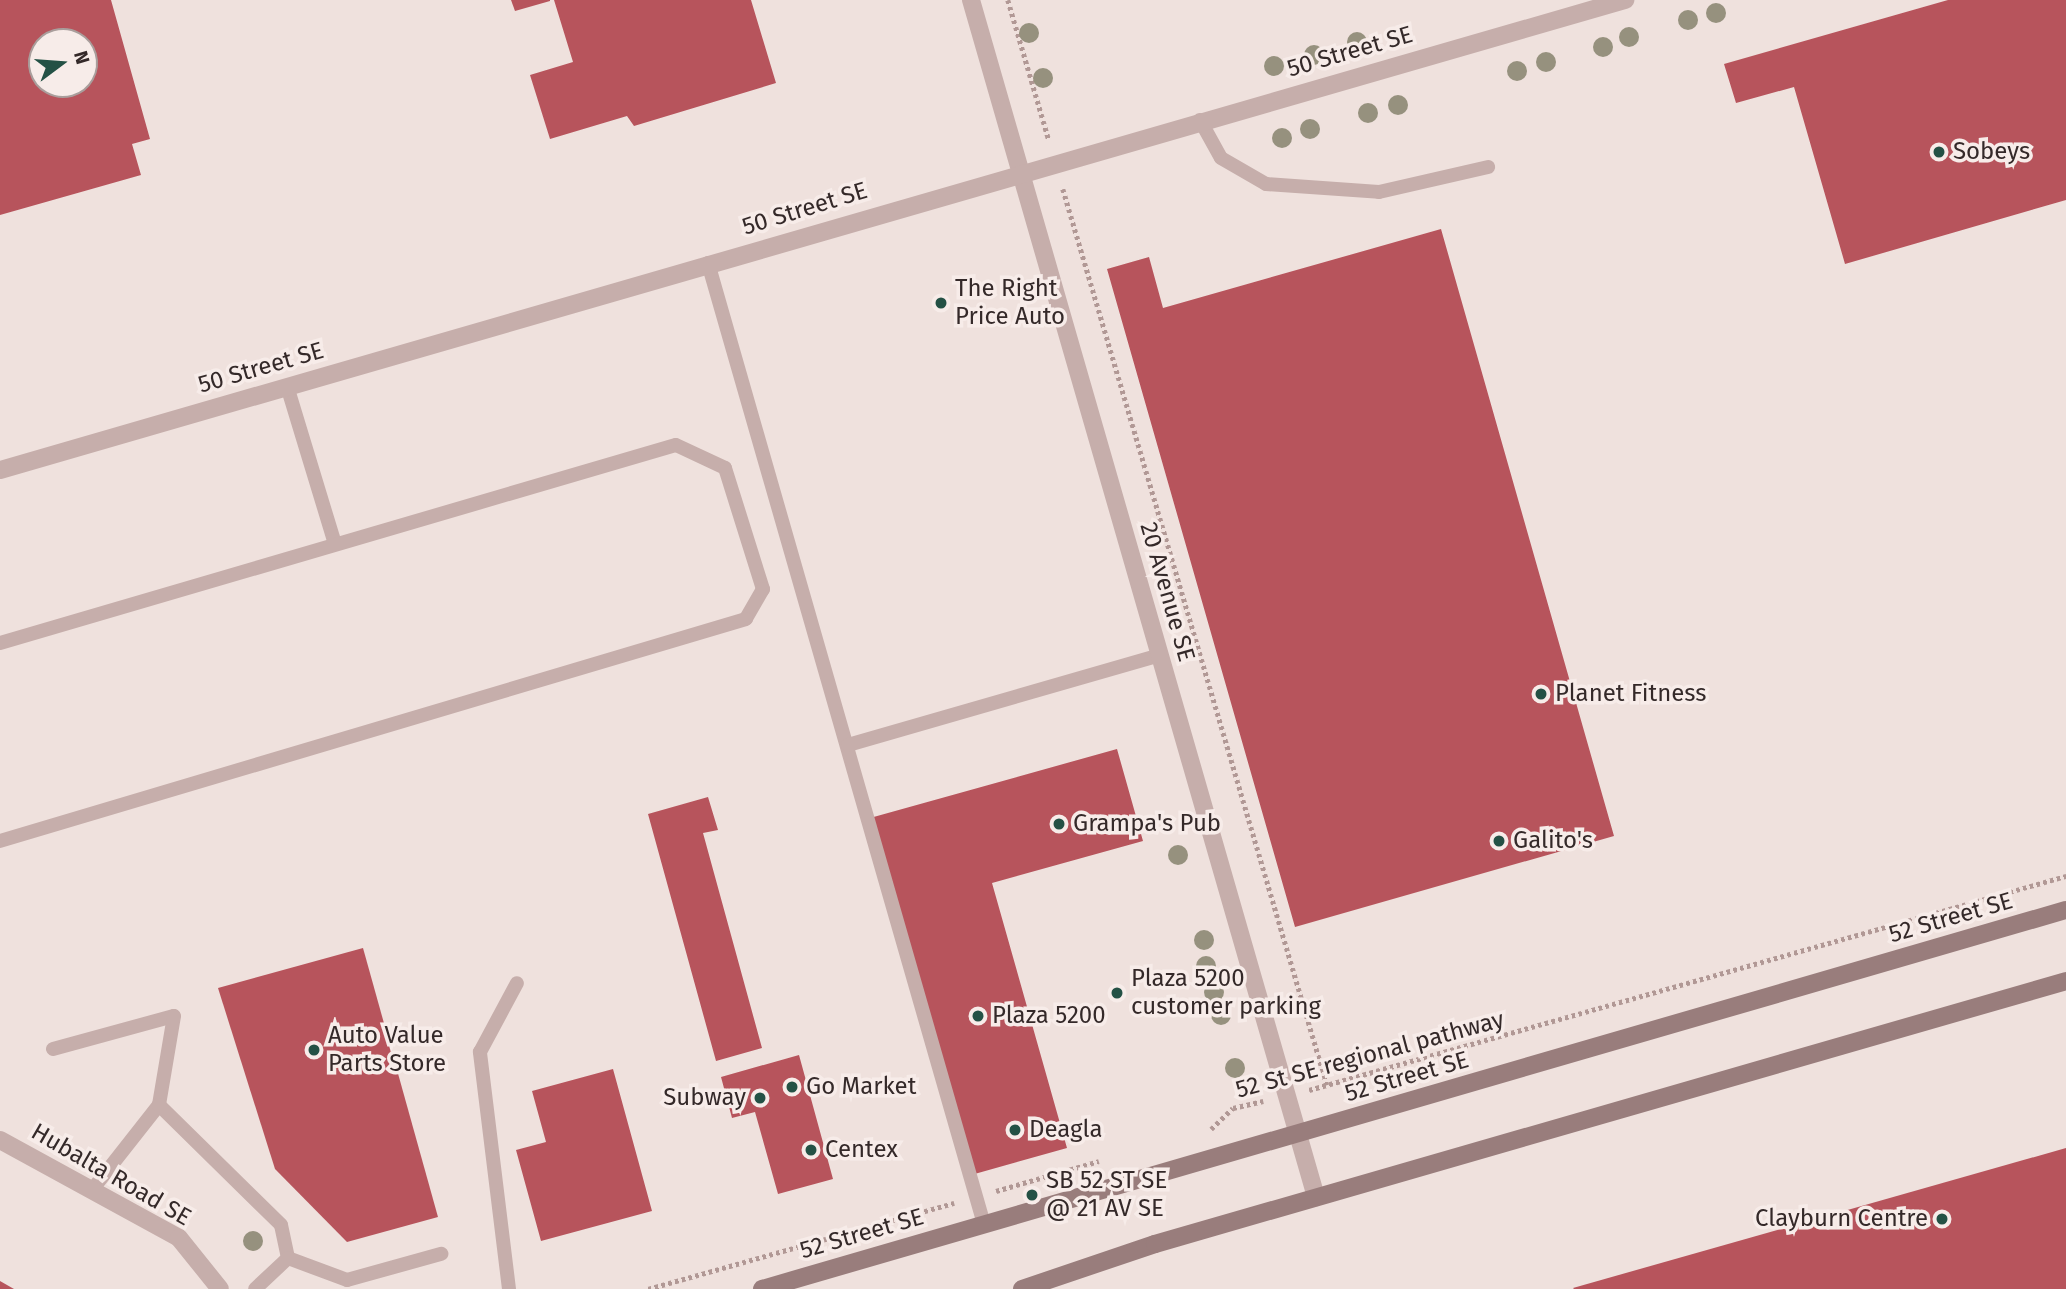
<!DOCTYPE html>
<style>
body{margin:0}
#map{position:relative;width:2066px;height:1289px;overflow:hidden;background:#efe1dd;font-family:"Fira Sans",sans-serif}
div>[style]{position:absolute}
.building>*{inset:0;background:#b7545c}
.path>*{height:4.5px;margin-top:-2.25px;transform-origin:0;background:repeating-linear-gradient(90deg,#b19895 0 3.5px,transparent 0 7px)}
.lane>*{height:14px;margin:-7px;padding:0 7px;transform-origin:7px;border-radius:7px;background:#c6aeab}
.street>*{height:18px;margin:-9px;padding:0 9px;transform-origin:9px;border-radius:9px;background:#c6aeab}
.secondary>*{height:18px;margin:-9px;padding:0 9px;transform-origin:9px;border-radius:9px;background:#997d7c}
.trees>*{width:20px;height:20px;margin:-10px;border-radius:50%;background:#96917e}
.dots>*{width:19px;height:19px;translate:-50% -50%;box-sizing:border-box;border:4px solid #f7ece9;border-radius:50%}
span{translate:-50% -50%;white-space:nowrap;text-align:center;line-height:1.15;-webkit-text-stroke:7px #f7ece9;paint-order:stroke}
.street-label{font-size:24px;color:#342929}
.poi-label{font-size:24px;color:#342929}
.left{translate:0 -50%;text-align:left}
.right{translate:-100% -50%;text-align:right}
.north{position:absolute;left:28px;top:28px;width:70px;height:70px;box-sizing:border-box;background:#f7ece9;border:2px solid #a99e9c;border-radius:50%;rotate:74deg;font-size:19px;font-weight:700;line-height:28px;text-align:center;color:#342929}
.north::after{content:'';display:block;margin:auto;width:24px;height:32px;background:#245145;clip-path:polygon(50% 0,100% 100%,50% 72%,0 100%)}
</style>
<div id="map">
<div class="building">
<div style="clip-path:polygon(evenodd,0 0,111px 0,150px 139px,132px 144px,141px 175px,0 215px,0 0,42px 42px,84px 42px,84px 84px,42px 84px,42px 42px)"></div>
<div style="clip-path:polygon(511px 0,550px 0,550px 1px,515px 11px)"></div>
<div style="clip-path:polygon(554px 0,751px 0,776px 83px,634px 126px,627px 116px,550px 139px,530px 75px,573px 62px)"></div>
<div style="clip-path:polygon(1948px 0,2066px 0,2066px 200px,1845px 264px,1794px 87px,1736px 103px,1724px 64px)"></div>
<div style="clip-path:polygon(1441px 229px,1614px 836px,1295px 927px,1107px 269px,1149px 257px,1163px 308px)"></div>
<div style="clip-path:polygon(1117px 749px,1143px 841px,992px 883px,1067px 1148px,971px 1175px,870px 818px)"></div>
<div style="clip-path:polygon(708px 797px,718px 830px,703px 833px,762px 1048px,716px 1061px,648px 814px)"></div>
<div style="clip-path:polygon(363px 948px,438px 1217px,347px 1242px,275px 1169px,218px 988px)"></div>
<div style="clip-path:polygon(799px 1055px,833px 1179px,778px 1194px,755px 1112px,732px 1118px,721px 1077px)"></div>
<div style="clip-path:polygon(613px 1069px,652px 1211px,541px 1241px,516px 1150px,546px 1142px,532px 1091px)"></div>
<div style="clip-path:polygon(2066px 1148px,2066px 1289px,1574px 1289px,1573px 1288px)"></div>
<div style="clip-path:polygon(0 1281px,14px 1289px,0 1289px)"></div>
</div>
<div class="path">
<div style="left:1008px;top:0;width:146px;rotate:73.7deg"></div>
<div style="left:1063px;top:189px;width:934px;rotate:73.58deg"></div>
<div style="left:1309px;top:1090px;width:787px;rotate:-15.79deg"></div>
<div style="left:1211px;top:1129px;width:30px;rotate:-44deg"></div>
<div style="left:1233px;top:1108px;width:31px;rotate:-13deg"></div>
<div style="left:996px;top:1191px;width:107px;rotate:-16.2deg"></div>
<div style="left:648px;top:1289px;width:318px;rotate:-15.7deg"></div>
</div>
<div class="lane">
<div style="left:1200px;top:120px;width:43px;rotate:61.1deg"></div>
<div style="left:1221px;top:158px;width:52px;rotate:30deg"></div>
<div style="left:1266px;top:184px;width:113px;rotate:4deg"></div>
<div style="left:1379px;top:192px;width:112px;rotate:-12.9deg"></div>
<div style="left:708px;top:263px;width:1000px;rotate:73.98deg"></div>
<div style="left:287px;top:386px;width:165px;rotate:73.1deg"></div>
<div style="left:0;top:643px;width:704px;rotate:-16.33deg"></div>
<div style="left:676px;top:445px;width:54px;rotate:25.1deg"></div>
<div style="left:725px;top:468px;width:127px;rotate:72.6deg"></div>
<div style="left:763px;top:589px;width:34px;rotate:120deg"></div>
<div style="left:746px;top:619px;width:778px;rotate:163.43deg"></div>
<div style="left:848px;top:745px;width:324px;rotate:-16.1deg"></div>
<div style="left:53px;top:1049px;width:125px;rotate:-15.3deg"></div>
<div style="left:174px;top:1016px;width:90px;rotate:99.6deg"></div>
<div style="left:92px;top:1190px;width:108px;rotate:-51.8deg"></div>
<div style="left:159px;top:1105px;width:171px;rotate:44.5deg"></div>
<div style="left:281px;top:1225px;width:34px;rotate:78deg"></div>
<div style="left:288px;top:1258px;width:45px;rotate:136.8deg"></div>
<div style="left:288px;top:1258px;width:63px;rotate:20.4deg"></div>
<div style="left:347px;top:1280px;width:98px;rotate:-15.5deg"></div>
<div style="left:509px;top:1289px;width:239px;rotate:-97deg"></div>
<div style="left:480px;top:1052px;width:78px;rotate:-61.8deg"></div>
</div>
<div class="street">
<div style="left:971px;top:0;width:1246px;rotate:73.92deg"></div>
<div style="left:0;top:470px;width:1692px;rotate:-16.13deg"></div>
<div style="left:0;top:1140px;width:204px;rotate:28.7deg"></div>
<div style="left:179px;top:1238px;width:65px;rotate:51.2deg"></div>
</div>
<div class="secondary">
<div style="left:762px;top:1289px;width:1358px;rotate:-16.21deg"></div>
<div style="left:1022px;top:1289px;width:140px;rotate:-18.7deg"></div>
<div style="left:1155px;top:1244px;width:948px;rotate:-16.1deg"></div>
</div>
<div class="trees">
<div style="left:1716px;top:13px"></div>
<div style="left:1688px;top:20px"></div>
<div style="left:1029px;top:33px"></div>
<div style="left:1629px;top:37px"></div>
<div style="left:1357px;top:42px"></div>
<div style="left:1603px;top:47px"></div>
<div style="left:1314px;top:55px"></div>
<div style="left:1546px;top:62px"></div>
<div style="left:1274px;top:66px"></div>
<div style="left:1517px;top:71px"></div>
<div style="left:1043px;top:78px"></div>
<div style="left:1398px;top:105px"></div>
<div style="left:1368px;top:113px"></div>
<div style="left:1310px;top:129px"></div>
<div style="left:1282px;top:138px"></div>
<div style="left:1178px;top:855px"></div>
<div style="left:1204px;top:940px"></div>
<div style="left:1206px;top:966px"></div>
<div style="left:1214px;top:992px"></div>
<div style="left:1221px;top:1015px"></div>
<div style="left:1235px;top:1068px"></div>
<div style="left:253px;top:1241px"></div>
</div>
<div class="dots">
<div style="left:1939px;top:152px;background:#245145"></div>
<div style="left:941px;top:303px;background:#245145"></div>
<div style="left:1541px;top:694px;background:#245145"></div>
<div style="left:1059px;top:824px;background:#245145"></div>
<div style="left:1499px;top:841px;background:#245145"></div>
<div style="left:1117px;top:993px;background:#245145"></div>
<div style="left:978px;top:1016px;background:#245145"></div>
<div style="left:314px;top:1050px;background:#245145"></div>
<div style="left:792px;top:1087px;background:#245145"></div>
<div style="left:760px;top:1098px;background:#245145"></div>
<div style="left:1015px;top:1130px;background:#245145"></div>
<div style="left:811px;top:1150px;background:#245145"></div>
<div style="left:1032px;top:1195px;background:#245145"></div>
<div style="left:1942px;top:1219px;background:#245145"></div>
</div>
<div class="street-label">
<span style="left:1350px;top:52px;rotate:-16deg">50 Street SE</span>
<span style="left:805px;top:209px;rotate:-17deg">50 Street SE</span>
<span style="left:261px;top:368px;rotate:-16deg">50 Street SE</span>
<span style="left:1167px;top:592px;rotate:74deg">20 Avenue SE</span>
<span style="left:1951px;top:918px;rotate:-16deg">52 Street SE</span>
<span style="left:1370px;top:1055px;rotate:-15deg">52 St SE regional pathway</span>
<span style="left:1407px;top:1077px;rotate:-16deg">52 Street SE</span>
<span style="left:111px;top:1175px;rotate:30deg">Hubalta Road SE</span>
<span style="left:862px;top:1234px;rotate:-16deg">52 Street SE</span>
</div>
<div class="poi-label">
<span class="left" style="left:1953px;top:152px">Sobeys</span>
<span class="left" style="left:955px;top:303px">The Right<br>Price Auto</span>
<span class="left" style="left:1555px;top:694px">Planet Fitness</span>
<span class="left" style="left:1073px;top:824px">Grampa's Pub</span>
<span class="left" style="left:1513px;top:841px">Galito's</span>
<span class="left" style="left:1131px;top:993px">Plaza 5200<br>customer parking</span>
<span class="left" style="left:992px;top:1016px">Plaza 5200</span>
<span class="left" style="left:328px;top:1050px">Auto Value<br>Parts Store</span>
<span class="left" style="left:806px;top:1087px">Go Market</span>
<span class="right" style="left:746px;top:1098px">Subway</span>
<span class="left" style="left:1029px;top:1130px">Deagla</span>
<span class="left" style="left:825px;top:1150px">Centex</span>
<span class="left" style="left:1046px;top:1195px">SB 52 ST SE<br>@ 21 AV SE</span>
<span class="right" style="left:1928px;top:1219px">Clayburn Centre</span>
</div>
<div class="north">N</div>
</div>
